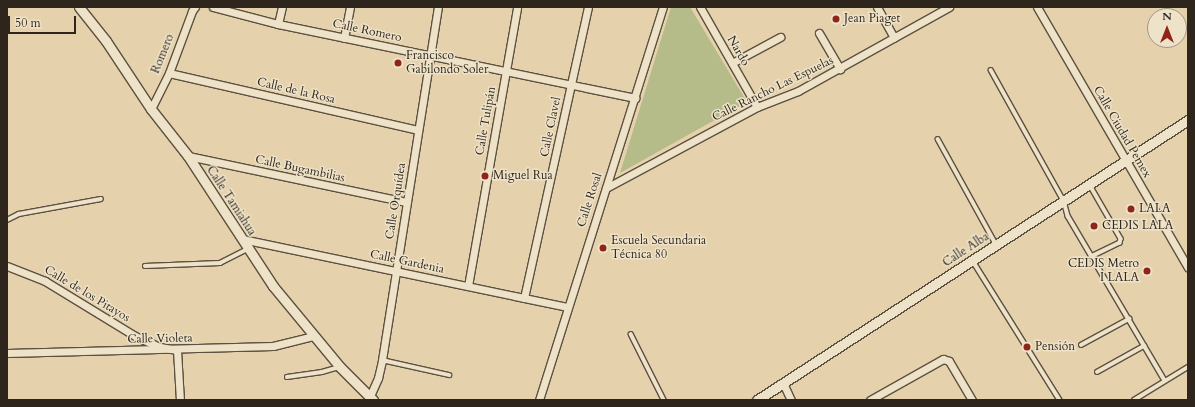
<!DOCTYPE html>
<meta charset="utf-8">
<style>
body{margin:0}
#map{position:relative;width:1195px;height:407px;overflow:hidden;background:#e5d2ac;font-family:Cardo,serif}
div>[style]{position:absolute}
.green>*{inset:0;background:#b5bc89}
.roads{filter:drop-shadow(1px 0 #5c5140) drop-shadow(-1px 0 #5c5140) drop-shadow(0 1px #5c5140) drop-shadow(0 -1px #5c5140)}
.service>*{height:3.5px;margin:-1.75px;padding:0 1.75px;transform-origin:1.75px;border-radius:1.75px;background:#eee2c9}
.minor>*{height:7px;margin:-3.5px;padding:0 3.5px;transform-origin:3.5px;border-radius:3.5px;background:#eee2c9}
.tertiary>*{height:9px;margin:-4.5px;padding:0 4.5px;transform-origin:4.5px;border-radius:4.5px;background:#eee2c9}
.dots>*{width:11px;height:11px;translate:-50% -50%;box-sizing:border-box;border:2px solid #eee2c9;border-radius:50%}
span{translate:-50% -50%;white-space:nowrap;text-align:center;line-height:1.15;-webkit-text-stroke:3px #eee2c9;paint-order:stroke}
.poi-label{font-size:12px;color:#2e261c}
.left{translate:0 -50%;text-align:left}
.right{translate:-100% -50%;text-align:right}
.street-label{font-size:12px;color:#2e261c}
.frame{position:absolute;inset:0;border:8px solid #2e261c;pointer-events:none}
.north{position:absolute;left:1147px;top:8px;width:40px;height:40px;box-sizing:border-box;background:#eee2c9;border:1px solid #a19784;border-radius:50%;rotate:0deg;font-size:11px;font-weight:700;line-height:16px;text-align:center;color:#2e261c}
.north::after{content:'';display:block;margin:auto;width:14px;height:18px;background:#8f2418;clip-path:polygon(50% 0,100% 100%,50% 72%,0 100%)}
.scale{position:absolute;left:8px;top:16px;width:68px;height:18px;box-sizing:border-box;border:2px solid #2e261c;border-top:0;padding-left:5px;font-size:12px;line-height:14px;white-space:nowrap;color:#2e261c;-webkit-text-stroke:3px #eee2c9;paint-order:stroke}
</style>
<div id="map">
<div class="green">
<div style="clip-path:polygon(671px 7px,690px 7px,747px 102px,620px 173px)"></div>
</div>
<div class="roads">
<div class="service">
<div style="left:991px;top:70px;width:150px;rotate:60.9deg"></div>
<div style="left:1064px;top:201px;width:16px;rotate:75deg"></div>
<div style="left:1068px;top:216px;width:191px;rotate:59.5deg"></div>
<div style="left:938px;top:139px;width:120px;rotate:61.1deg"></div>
<div style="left:1090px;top:185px;width:62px;rotate:60.1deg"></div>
<div style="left:1121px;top:239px;width:4px;rotate:104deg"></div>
<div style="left:1120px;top:243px;width:30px;rotate:154deg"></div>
<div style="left:7px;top:220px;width:13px;rotate:-27deg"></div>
<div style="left:19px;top:214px;width:83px;rotate:-10.4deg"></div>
<div style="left:973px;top:261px;width:164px;rotate:58deg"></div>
<div style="left:145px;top:266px;width:75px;rotate:-2.3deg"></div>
<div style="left:220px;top:263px;width:31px;rotate:-27deg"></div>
<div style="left:631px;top:334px;width:74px;rotate:63.4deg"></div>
<div style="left:1081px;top:345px;width:55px;rotate:-28.4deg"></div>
<div style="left:382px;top:360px;width:69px;rotate:12.6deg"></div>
<div style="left:1097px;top:372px;width:54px;rotate:-29deg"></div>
<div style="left:287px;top:377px;width:35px;rotate:-8deg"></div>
<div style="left:322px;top:372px;width:18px;rotate:-16deg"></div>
<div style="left:1134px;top:400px;width:63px;rotate:-31.4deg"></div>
</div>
<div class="minor">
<div style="left:213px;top:7px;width:67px;rotate:14.7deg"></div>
<div style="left:278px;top:24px;width:365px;rotate:11.7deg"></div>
<div style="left:700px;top:7px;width:115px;rotate:60.3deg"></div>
<div style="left:877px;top:7px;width:35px;rotate:61deg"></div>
<div style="left:1037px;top:7px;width:301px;rotate:59.9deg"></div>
<div style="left:278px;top:24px;width:17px;rotate:-77deg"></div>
<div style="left:819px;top:33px;width:42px;rotate:59.7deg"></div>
<div style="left:344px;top:38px;width:32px;rotate:-79deg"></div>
<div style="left:732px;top:63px;width:55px;rotate:-28.4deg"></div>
<div style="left:169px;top:73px;width:255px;rotate:12.9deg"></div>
<div style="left:151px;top:109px;width:40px;rotate:-63.4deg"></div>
<div style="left:169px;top:73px;width:66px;rotate:-69.6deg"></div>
<div style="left:192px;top:11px;width:5px;rotate:-53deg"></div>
<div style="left:188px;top:156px;width:223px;rotate:11.9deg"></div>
<div style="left:606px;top:188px;width:171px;rotate:-28.2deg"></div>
<div style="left:757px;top:107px;width:44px;rotate:-21.3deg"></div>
<div style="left:798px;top:91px;width:173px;rotate:-29.1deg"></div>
<div style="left:242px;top:239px;width:333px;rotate:11.8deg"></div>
<div style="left:7px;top:266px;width:41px;rotate:21.5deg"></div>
<div style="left:45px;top:281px;width:105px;rotate:31.4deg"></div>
<div style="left:135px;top:336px;width:27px;rotate:24deg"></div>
<div style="left:160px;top:347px;width:17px;rotate:10deg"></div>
<div style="left:177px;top:350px;width:50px;rotate:86.6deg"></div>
<div style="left:468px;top:286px;width:283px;rotate:-80deg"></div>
<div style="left:524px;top:298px;width:298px;rotate:-77.6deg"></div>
<div style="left:7px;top:353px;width:266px;rotate:-1.5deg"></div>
<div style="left:273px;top:346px;width:41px;rotate:-14deg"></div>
<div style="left:783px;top:383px;width:19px;rotate:65deg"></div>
<div style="left:370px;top:396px;width:20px;rotate:-66deg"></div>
<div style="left:378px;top:378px;width:18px;rotate:-77deg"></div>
<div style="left:382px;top:360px;width:357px;rotate:-81deg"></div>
<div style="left:539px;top:400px;width:412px;rotate:-72.5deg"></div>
<div style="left:870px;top:400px;width:84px;rotate:-29.3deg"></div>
<div style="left:943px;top:359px;width:6px;rotate:18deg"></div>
<div style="left:949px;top:361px;width:45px;rotate:59.5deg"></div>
</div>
<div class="tertiary">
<div style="left:79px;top:7px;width:43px;rotate:51.5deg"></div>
<div style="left:106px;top:41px;width:82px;rotate:56.5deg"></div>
<div style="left:151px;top:109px;width:60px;rotate:51.8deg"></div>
<div style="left:188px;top:156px;width:155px;rotate:56.8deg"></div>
<div style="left:273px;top:286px;width:105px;rotate:50.4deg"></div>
<div style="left:340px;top:367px;width:47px;rotate:45deg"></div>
<div style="left:757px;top:400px;width:514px;rotate:-33.01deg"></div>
</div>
</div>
<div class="dots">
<div style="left:836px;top:19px;background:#8f2418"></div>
<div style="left:398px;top:63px;background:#8f2418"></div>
<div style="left:485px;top:176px;background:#8f2418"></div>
<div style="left:1131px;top:209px;background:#8f2418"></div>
<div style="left:1094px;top:226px;background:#8f2418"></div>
<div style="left:603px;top:248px;background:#8f2418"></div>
<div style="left:1147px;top:271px;background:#8f2418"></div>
<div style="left:1027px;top:347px;background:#8f2418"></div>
</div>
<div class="poi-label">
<span class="left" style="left:844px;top:19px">Jean Piaget</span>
<span class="left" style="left:406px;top:63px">Francisco<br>Gabilondo Soler</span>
<span class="left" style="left:493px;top:176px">Miguel Rua</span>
<span class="left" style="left:1139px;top:209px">LALA</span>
<span class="left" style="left:1102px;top:226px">CEDIS LALA</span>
<span class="left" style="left:611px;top:248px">Escuela Secundaria<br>Técnica 80</span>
<span class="right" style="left:1139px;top:271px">CEDIS Metro<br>I LALA</span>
<span class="left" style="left:1035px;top:347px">Pensión</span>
</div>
<div class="street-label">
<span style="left:367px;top:31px;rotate:12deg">Calle Romero</span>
<span style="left:738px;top:51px;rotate:60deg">Nardo</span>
<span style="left:163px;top:54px;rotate:-68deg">Romero</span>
<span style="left:773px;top:89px;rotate:-26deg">Calle Rancho Las Espuelas</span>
<span style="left:296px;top:91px;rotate:13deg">Calle de la Rosa</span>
<span style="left:486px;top:121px;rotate:-80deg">Calle Tulipán</span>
<span style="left:551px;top:127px;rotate:-78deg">Calle Clavel</span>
<span style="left:1122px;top:132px;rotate:60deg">Calle Ciudad Pemex</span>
<span style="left:300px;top:169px;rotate:12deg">Calle Bugambilias</span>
<span style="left:590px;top:200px;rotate:-72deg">Calle Rosal</span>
<span style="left:231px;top:201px;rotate:57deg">Calle Tamiahua</span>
<span style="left:396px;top:201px;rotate:-81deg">Calle Orquídea</span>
<span style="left:966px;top:250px;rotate:-33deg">Calle Alba</span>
<span style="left:407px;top:262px;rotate:12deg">Calle Gardenia</span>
<span style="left:87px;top:294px;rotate:31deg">Calle de los Pitayos</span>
<span style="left:160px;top:339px;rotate:-1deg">Calle Violeta</span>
</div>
<div class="frame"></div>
<div class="north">N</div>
<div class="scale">50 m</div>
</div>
